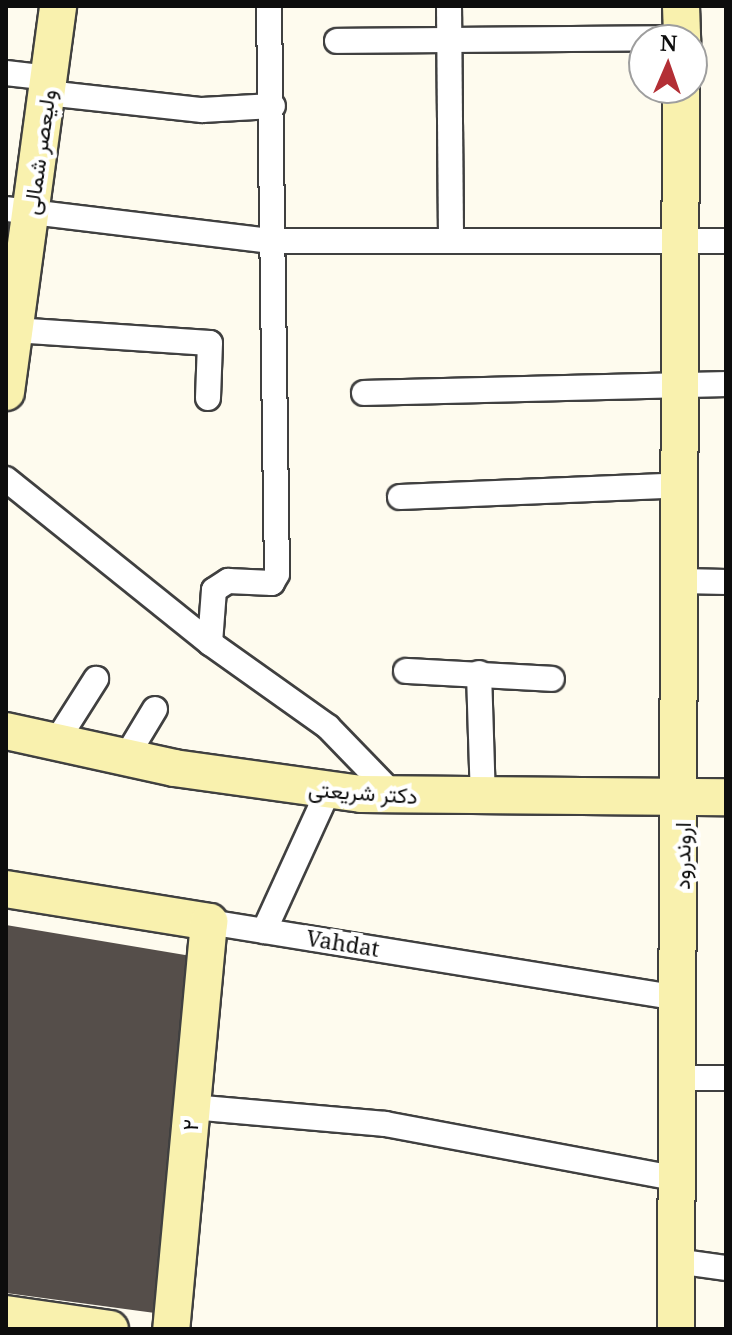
<!DOCTYPE html>
<meta charset="utf-8">
<style>
body{margin:0}
#map{position:relative;width:732px;height:1335px;overflow:hidden;background:#fefbee;font-family:"Noto Serif",Vazirmatn,serif}
div>[style]{position:absolute}
.building>*{inset:0;background:#554e4a}
.roads{filter:drop-shadow(2px 0 #404040) drop-shadow(-2px 0 #404040) drop-shadow(0 2px #404040) drop-shadow(0 -2px #404040)}
.street>*{height:24px;margin:-12px;padding:0 12px;transform-origin:12px;border-radius:12px;background:#fff}
.secondary>*{height:36px;margin:-18px;padding:0 18px;transform-origin:18px;border-radius:18px;background:#f9f1ae}
span{translate:-50% -50%;white-space:nowrap;text-align:center;line-height:1.15;-webkit-text-stroke:8px #fff;paint-order:stroke}
.street-label{font-size:22px;color:#0d0d0d}
.frame{position:absolute;inset:0;border:8px solid #0d0d0d;pointer-events:none}
.north{position:absolute;left:628px;top:24px;width:80px;height:80px;box-sizing:border-box;background:#fff;border:2px solid #9e9e9e;border-radius:50%;rotate:2deg;font-size:22px;font-weight:700;line-height:32px;text-align:center;color:#0d0d0d}
.north::after{content:'';display:block;margin:auto;width:28px;height:36px;background:#b32f35;clip-path:polygon(50% 0,100% 100%,50% 72%,0 100%)}
</style>
<div id="map">
<div class="building">
<div style="clip-path:polygon(6px 925px,191px 956px,155px 1313px,6px 1293px)"></div>
</div>
<div class="roads">
<div class="street">
<div style="left:449px;top:6px;width:235px;rotate:89.5deg"></div>
<div style="left:337px;top:41px;width:345px;rotate:-0.5deg"></div>
<div style="left:6px;top:73px;width:43px;rotate:6.6deg"></div>
<div style="left:47px;top:93px;width:156px;rotate:6.3deg"></div>
<div style="left:202px;top:110px;width:71px;rotate:-3.2deg"></div>
<div style="left:6px;top:209px;width:268px;rotate:6.9deg"></div>
<div style="left:272px;top:241px;width:454px"></div>
<div style="left:14px;top:330px;width:196px;rotate:3.8deg"></div>
<div style="left:210px;top:343px;width:55px;rotate:92.1deg"></div>
<div style="left:364px;top:393px;width:362px;rotate:-1.4deg"></div>
<div style="left:6px;top:479px;width:262px;rotate:38.8deg"></div>
<div style="left:210px;top:643px;width:145px;rotate:35.4deg"></div>
<div style="left:328px;top:727px;width:95px;rotate:45.9deg"></div>
<div style="left:400px;top:497px;width:282px;rotate:-2.4deg"></div>
<div style="left:682px;top:581px;width:44px;rotate:1.3deg"></div>
<div style="left:210px;top:643px;width:53px;rotate:-85.7deg"></div>
<div style="left:214px;top:590px;width:17px;rotate:-33deg"></div>
<div style="left:228px;top:581px;width:44px;rotate:2.6deg"></div>
<div style="left:272px;top:583px;width:10px;rotate:-61deg"></div>
<div style="left:277px;top:574px;width:568px;rotate:-90.81deg"></div>
<div style="left:406px;top:671px;width:146px;rotate:3.1deg"></div>
<div style="left:479px;top:673px;width:124px;rotate:88.2deg"></div>
<div style="left:56px;top:742px;width:75px;rotate:-57.6deg"></div>
<div style="left:126px;top:757px;width:56px;rotate:-58.9deg"></div>
<div style="left:209px;top:922px;width:477px;rotate:9.2deg"></div>
<div style="left:264px;top:931px;width:154px;rotate:-65.4deg"></div>
<div style="left:679px;top:1078px;width:47px"></div>
<div style="left:192px;top:1107px;width:194px;rotate:5deg"></div>
<div style="left:385px;top:1124px;width:298px;rotate:10.6deg"></div>
<div style="left:676px;top:1261px;width:50px;rotate:8deg"></div>
</div>
<div class="secondary">
<div style="left:681px;top:6px;width:34px;rotate:88deg"></div>
<div style="left:6px;top:392px;width:389px;rotate:-82.3deg"></div>
<div style="left:6px;top:731px;width:172px;rotate:12.4deg"></div>
<div style="left:174px;top:768px;width:189px;rotate:7.9deg"></div>
<div style="left:361px;top:794px;width:365px;rotate:0.5deg"></div>
<div style="left:6px;top:889px;width:206px;rotate:9.2deg"></div>
<div style="left:209px;top:922px;width:409px;rotate:95.3deg"></div>
<div style="left:6px;top:1314px;width:105px;rotate:8.2deg"></div>
<div style="left:676px;top:1329px;width:1241px;rotate:-89.77deg"></div>
</div>
</div>
<div class="street-label">
<span style="left:39px;top:152px;rotate:-82deg">ولیعصر شمالی</span>
<span style="left:363px;top:792px;rotate:4deg">دکتر شریعتی</span>
<span style="left:682px;top:856px;rotate:-89deg">اروندرود</span>
<span style="left:343px;top:943px;rotate:9deg">Vahdat</span>
<span style="left:190px;top:1125px;rotate:-85deg">۲</span>
</div>
<div class="frame"></div>
<div class="north">N</div>
</div>
